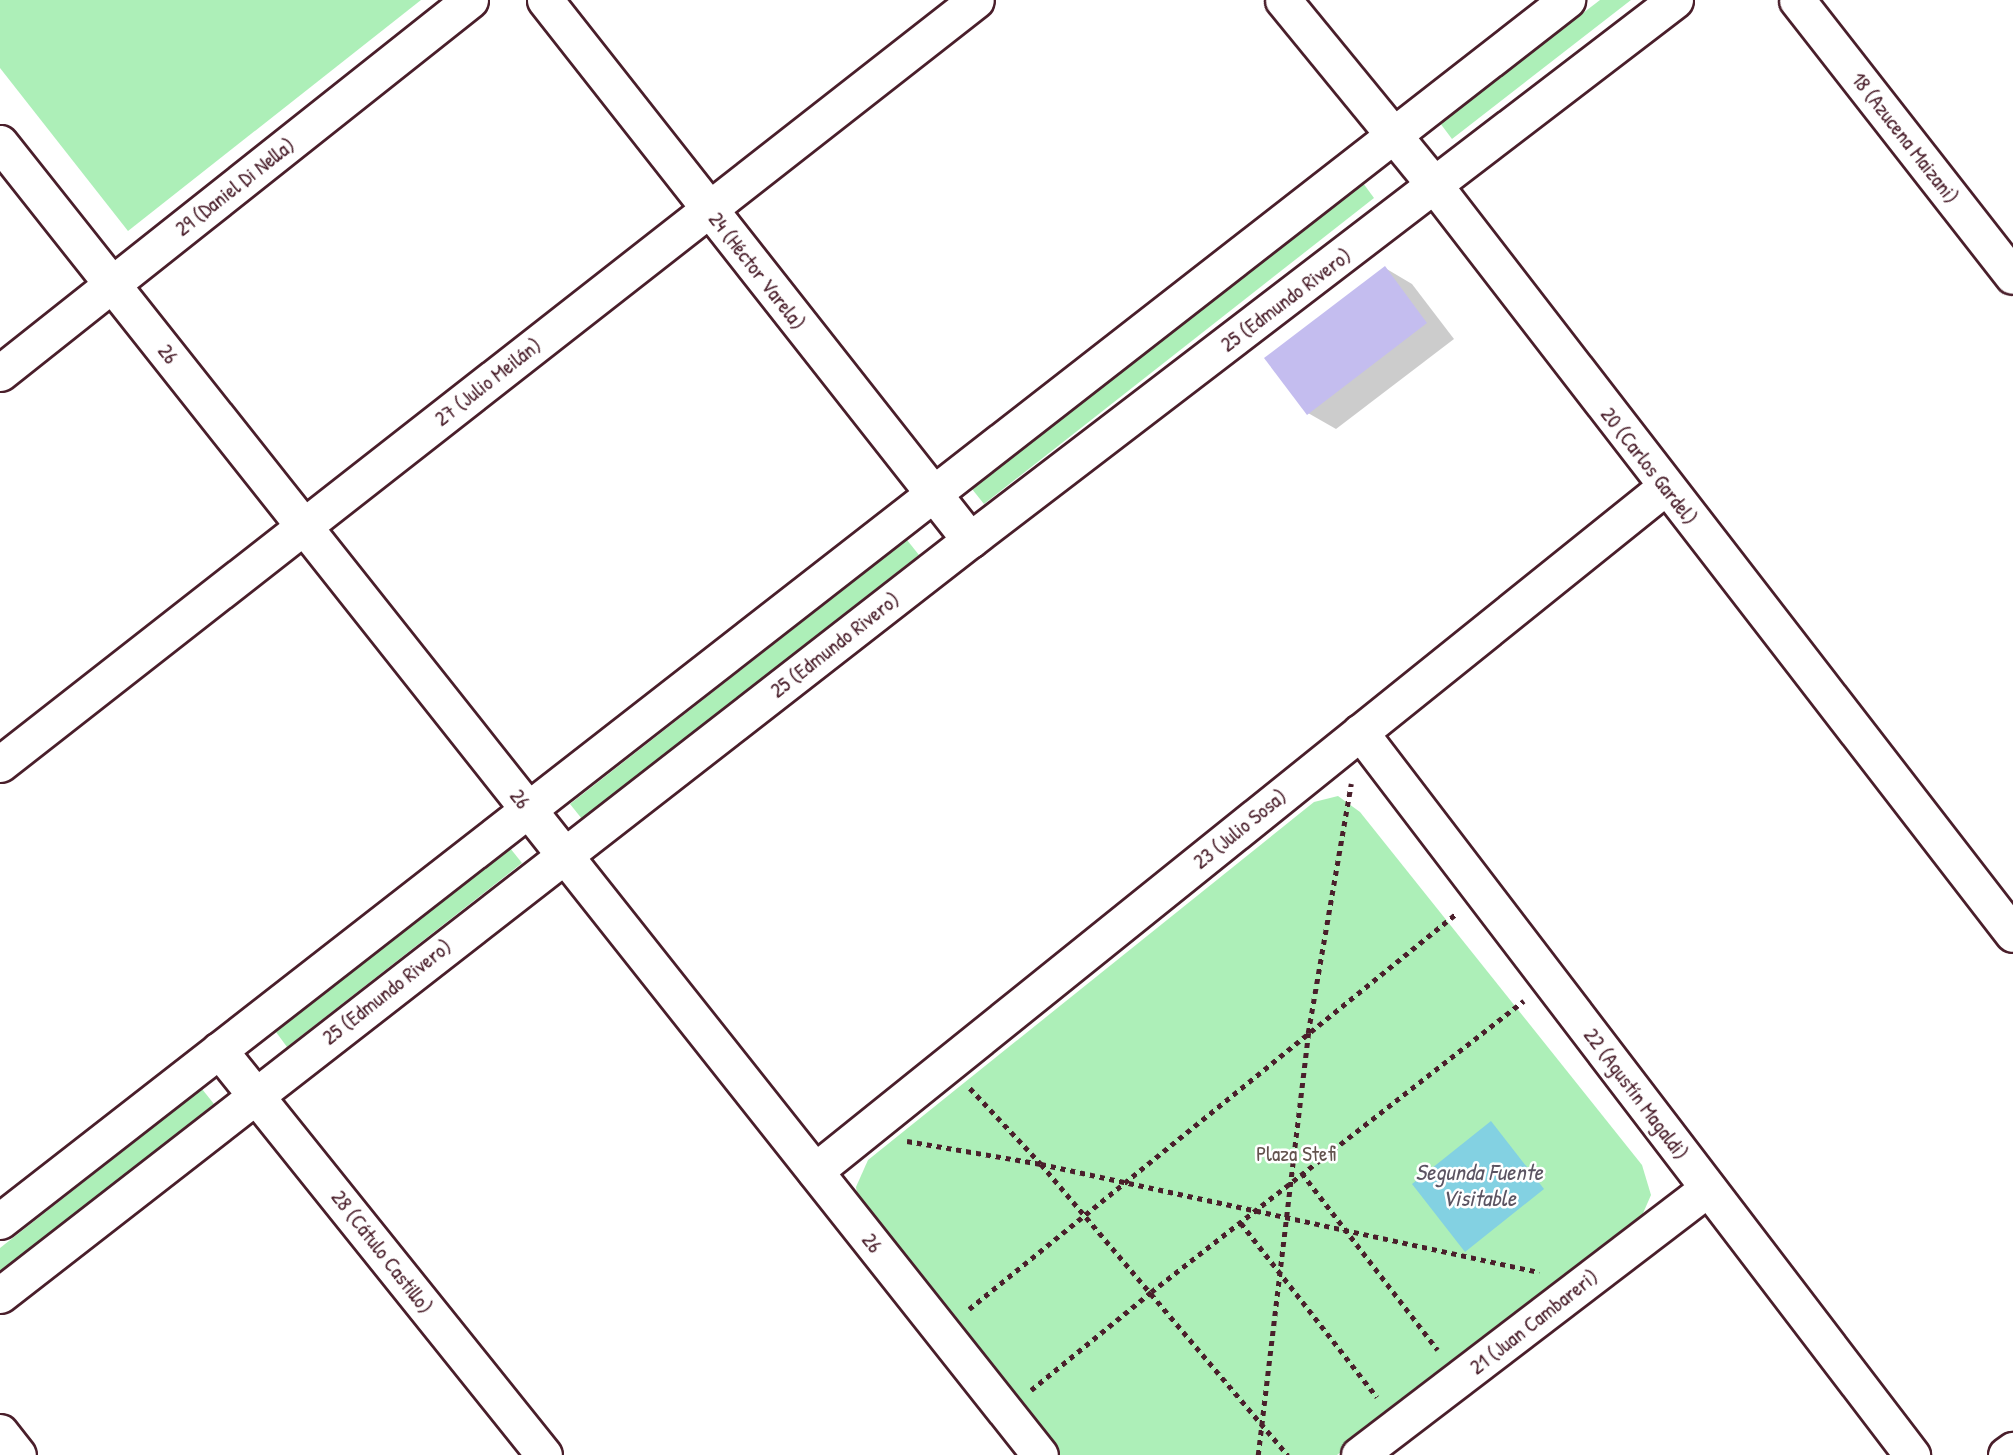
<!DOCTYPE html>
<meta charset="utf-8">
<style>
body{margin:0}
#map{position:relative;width:2013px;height:1455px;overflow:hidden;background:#fff;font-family:"Patrick Hand",sans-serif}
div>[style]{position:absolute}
.green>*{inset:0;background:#adefb8}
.water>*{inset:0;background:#83d1e2}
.shadow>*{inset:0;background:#0003}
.building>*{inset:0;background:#c4bdef}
.path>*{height:4.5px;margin-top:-2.25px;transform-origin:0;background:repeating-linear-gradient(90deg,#4a1f2b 0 5px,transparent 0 10px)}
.roads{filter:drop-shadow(2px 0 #4a1f2b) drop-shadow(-2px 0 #4a1f2b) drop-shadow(0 2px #4a1f2b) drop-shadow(0 -2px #4a1f2b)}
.minor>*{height:35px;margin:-17.5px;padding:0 17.5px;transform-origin:17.5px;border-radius:17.5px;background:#fff}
span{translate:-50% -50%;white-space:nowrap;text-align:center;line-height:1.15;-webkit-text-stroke:5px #fff;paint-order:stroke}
.street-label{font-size:21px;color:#4a1f2b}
.park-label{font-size:21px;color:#63534e}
.water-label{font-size:23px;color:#5b5462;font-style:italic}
</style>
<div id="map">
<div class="green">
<div style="clip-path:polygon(0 0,421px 0,128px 231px,0 68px)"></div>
<div style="clip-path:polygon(1600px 0,1631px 0,1452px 139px,1440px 123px)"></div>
<div style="clip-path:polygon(1363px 183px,1374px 198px,984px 504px,972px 489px)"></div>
<div style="clip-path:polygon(907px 540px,919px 555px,582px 819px,570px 804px)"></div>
<div style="clip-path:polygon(1338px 796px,1360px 812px,1642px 1165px,1651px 1195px,1637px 1227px,1337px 1455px,1055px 1455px,860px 1215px,856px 1187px,868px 1160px,1314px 802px)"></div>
<div style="clip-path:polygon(510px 848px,522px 863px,287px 1047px,276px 1032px)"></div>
<div style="clip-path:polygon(202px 1089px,214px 1104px,0 1273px,0 1248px)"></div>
</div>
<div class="water">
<div style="clip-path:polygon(1491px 1121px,1544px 1189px,1465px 1252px,1412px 1184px)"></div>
</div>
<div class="shadow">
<div style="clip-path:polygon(1385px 268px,1412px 284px,1454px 339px,1336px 429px,1308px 413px)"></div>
</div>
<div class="building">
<div style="clip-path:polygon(1385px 266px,1427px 323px,1307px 415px,1264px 358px)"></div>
</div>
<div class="path">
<div style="left:970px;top:1088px;width:104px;rotate:46.9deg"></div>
<div style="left:1041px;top:1164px;width:382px;rotate:49.7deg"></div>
<div style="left:907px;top:1141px;width:136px;rotate:9.7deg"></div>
<div style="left:1041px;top:1164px;width:510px;rotate:12.24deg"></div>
<div style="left:1302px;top:1173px;width:223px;rotate:52.5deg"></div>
<div style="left:1241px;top:1223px;width:221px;rotate:52deg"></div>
<div style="left:969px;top:1309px;width:628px;rotate:-39.06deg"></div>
<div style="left:1031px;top:1390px;width:155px;rotate:-39.2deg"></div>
<div style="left:1151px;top:1292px;width:473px;rotate:-38deg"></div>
<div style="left:1258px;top:1455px;width:425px;rotate:-83.2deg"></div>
<div style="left:1308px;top:1033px;width:253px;rotate:-80.2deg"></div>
</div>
<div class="roads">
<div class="minor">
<div style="left:545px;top:0;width:687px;rotate:51.8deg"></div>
<div style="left:1283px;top:0;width:240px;rotate:50.7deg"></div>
<div style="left:1435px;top:186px;width:945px;rotate:52.31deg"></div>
<div style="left:1797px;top:0;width:350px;rotate:52deg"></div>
<div style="left:0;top:143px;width:1674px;rotate:51.6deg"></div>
<div style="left:0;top:373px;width:600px;rotate:-38.44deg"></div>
<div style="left:1360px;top:732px;width:910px;rotate:52.64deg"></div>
<div style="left:0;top:764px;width:1239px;rotate:-38.05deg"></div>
<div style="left:219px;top:1050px;width:519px;rotate:51.25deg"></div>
<div style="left:815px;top:1171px;width:1091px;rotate:-38.82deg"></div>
<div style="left:0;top:1221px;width:1987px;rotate:-37.93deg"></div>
<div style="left:0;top:1295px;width:1229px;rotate:-37.9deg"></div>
<div style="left:970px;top:540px;width:888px;rotate:-37.45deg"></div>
<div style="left:0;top:1432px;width:29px;rotate:52deg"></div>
<div style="left:1359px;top:1455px;width:439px;rotate:-37.4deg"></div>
<div style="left:2006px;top:1455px;width:9px;rotate:-36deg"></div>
</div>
</div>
<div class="street-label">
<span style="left:1905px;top:138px;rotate:52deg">18 (Azucena Maizani)</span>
<span style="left:235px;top:187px;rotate:-38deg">29 (Daniel Di Nella)</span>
<span style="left:757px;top:271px;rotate:52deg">24 (Héctor Varela)</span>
<span style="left:1286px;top:300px;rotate:-37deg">25 (Edmundo Rivero)</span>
<span style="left:168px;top:354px;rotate:52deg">26</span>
<span style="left:488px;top:382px;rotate:-38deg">27 (Julio Meilán)</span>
<span style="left:1649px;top:466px;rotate:52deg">20 (Carlos Gardel)</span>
<span style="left:835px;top:645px;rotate:-38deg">25 (Edmundo Rivero)</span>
<span style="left:520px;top:799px;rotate:52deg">26</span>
<span style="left:1240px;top:829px;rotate:-39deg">23 (Julio Sosa)</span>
<span style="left:387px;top:992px;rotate:-38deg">25 (Edmundo Rivero)</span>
<span style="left:1636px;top:1094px;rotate:53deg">22 (Agustín Magaldi)</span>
<span style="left:872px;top:1243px;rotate:52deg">26</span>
<span style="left:382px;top:1252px;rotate:52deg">28 (Cátulo Castillo)</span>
<span style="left:1534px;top:1322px;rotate:-38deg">21 (Juan Cambareri)</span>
</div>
<div class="park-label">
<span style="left:1296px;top:1154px">Plaza Stefi</span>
</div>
<div class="water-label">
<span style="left:1479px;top:1185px">Segunda Fuente<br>Visitable</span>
</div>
</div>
